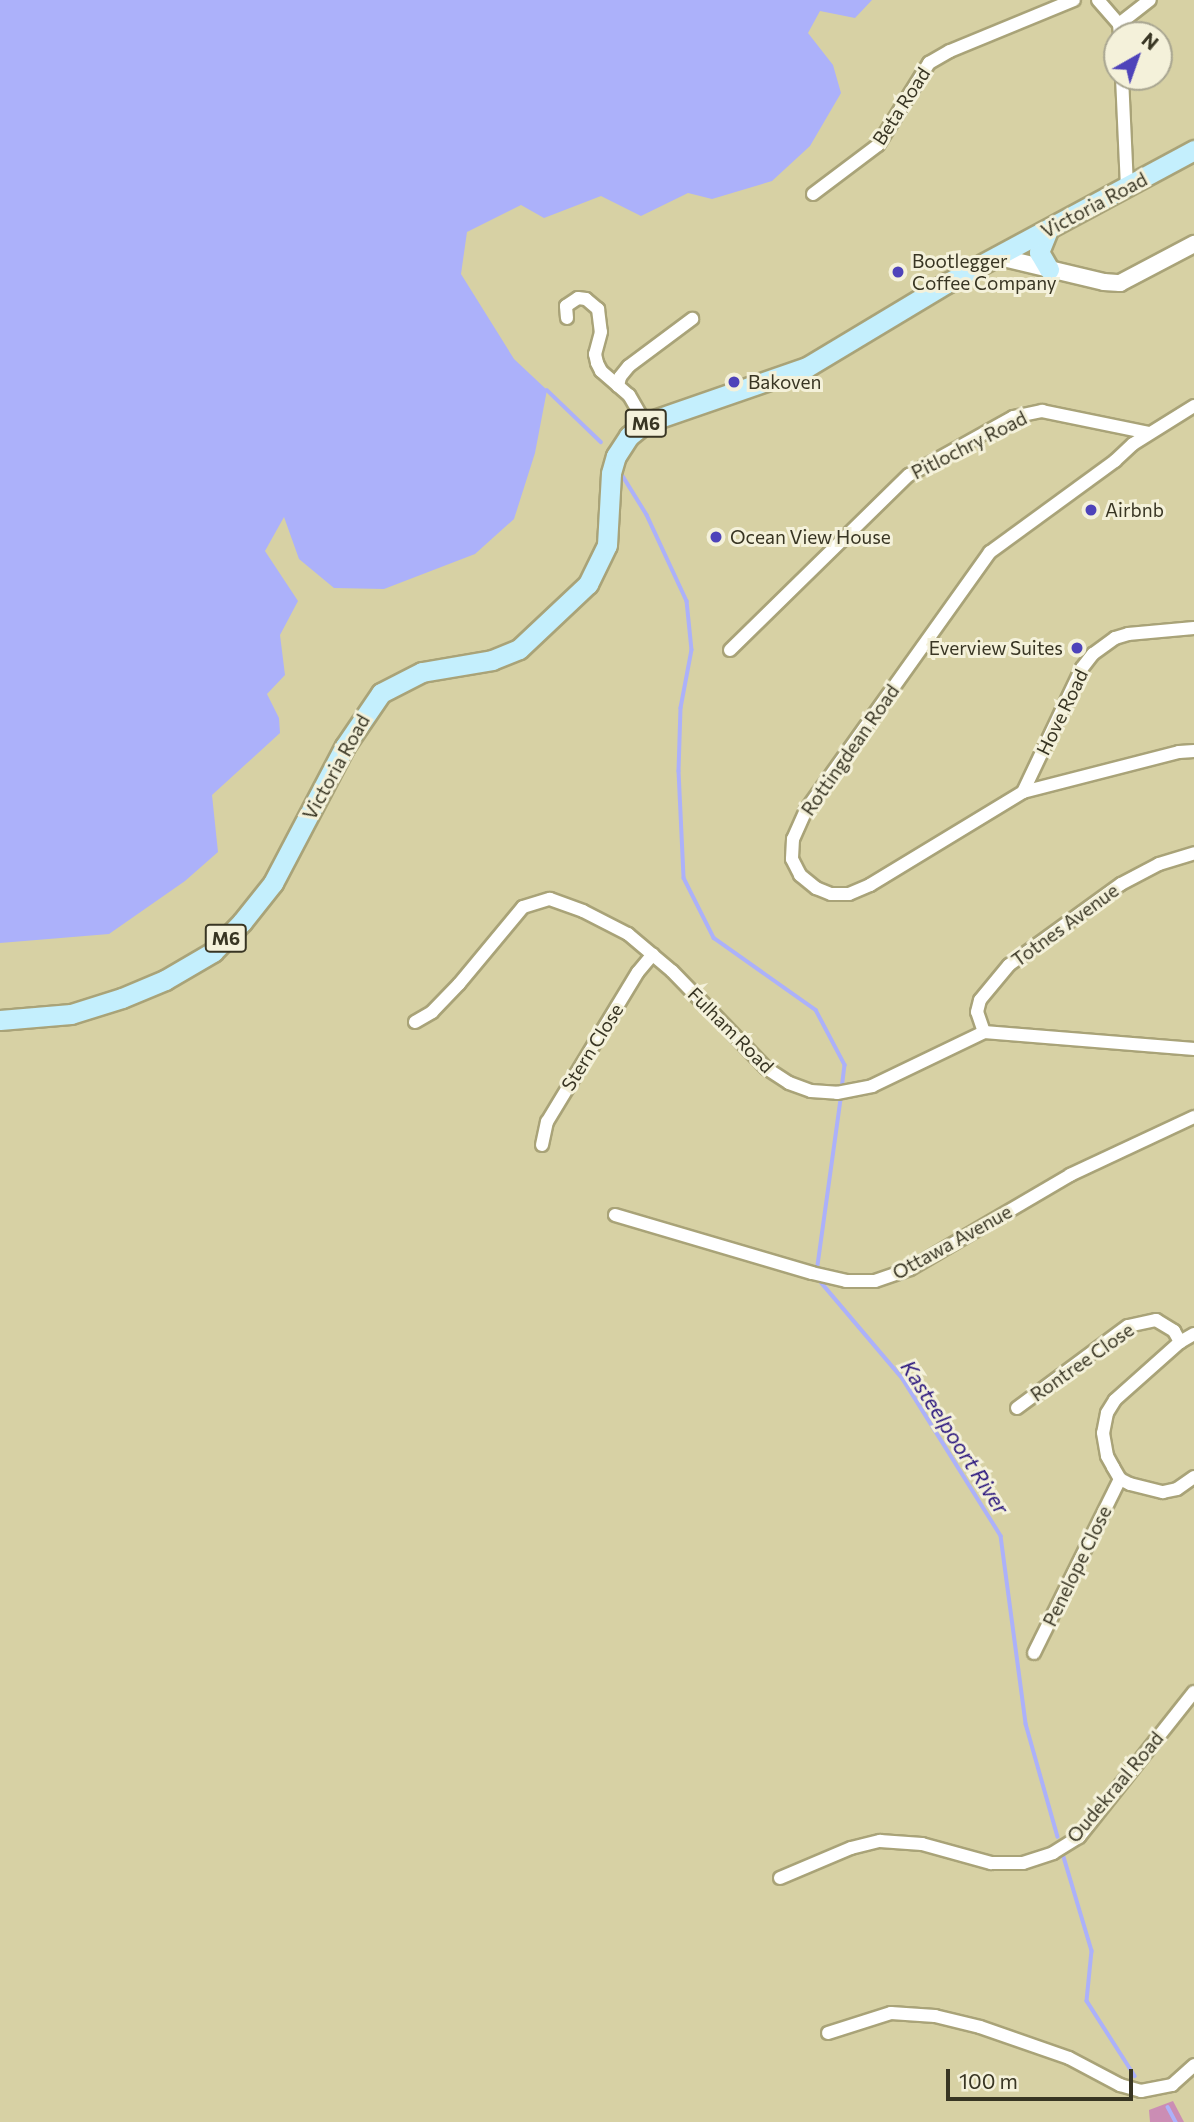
<!DOCTYPE html>
<style>
body{margin:0}
#map{position:relative;width:1194px;height:2122px;overflow:hidden;background:#d7d1a4;font-family:Commissioner,sans-serif}
div>[style]{position:absolute}
.green>*{inset:0;background:#cb8db4}
.water>*{inset:0;background:#acb1fa}
.stream>*{height:3.5px;margin:-1.75px;padding:0 1.75px;transform-origin:1.75px;border-radius:1.75px;background:#acb1fa}
.roads{filter:drop-shadow(2px 0 #a9a378) drop-shadow(-2px 0 #a9a378) drop-shadow(0 2px #a9a378) drop-shadow(0 -2px #a9a378)}
.minor>*{height:12px;margin:-6px;padding:0 6px;transform-origin:6px;border-radius:6px;background:#fff}
.tertiary>*{height:16px;margin:-8px;padding:0 8px;transform-origin:8px;border-radius:8px;background:#fff}
.primary>*{height:19px;margin:-9.5px;padding:0 9.5px;transform-origin:9.5px;border-radius:9.5px;background:#c4effd}
.dots>*{width:19px;height:19px;translate:-50% -50%;box-sizing:border-box;border:4px solid #f4f1da;border-radius:50%}
span{translate:-50% -50%;white-space:nowrap;text-align:center;line-height:1.15;-webkit-text-stroke:6px #f4f1da;paint-order:stroke}
.shield-label span{padding:2px 5px;background:#f4f1da;border:2px solid;border-radius:5px;-webkit-text-stroke-width:0}
.shield-label{font-size:18px;color:#383523;font-weight:700}
.street-label{font-size:19px;color:#383523}
.poi-label{font-size:19px;color:#383523}
.left{translate:0 -50%;text-align:left}
.right{translate:-100% -50%;text-align:right}
.water-label{font-size:21px;color:#2a167e;font-style:italic}
.north{position:absolute;left:1103px;top:21px;width:70px;height:70px;box-sizing:border-box;background:#f4f1da;border:2px solid #a9a691;border-radius:50%;rotate:40deg;font-size:19px;font-weight:700;line-height:28px;text-align:center;color:#383523}
.north::after{content:'';display:block;margin:auto;width:24px;height:32px;background:#4e43ba;clip-path:polygon(50% 0,100% 100%,50% 72%,0 100%)}
.scale{position:absolute;left:946px;top:2069px;width:187px;height:32px;box-sizing:border-box;border:4px solid #383523;border-top:0;padding-left:9px;font-size:21px;line-height:24px;white-space:nowrap;color:#383523;-webkit-text-stroke:5px #f4f1da;paint-order:stroke}
</style>
<div id="map">
<div class="green">
<div style="clip-path:polygon(1173px 2101px,1184px 2122px,1150px 2122px,1149px 2110px)"></div>
</div>
<div class="water">
<div style="clip-path:polygon(0 0,872px 0,855px 18px,820px 11px,808px 33px,833px 65px,841px 93px,810px 146px,772px 181px,712px 199px,688px 193px,641px 216px,601px 196px,544px 218px,521px 205px,467px 232px,461px 274px,514px 359px,547px 390px,535px 453px,514px 519px,475px 554px,384px 589px,334px 588px,299px 559px,284px 517px,265px 551px,298px 601px,280px 635px,285px 675px,267px 694px,279px 718px,280px 733px,212px 795px,218px 852px,185px 881px,109px 934px,0 943px)"></div>
</div>
<div class="stream">
<div style="left:547px;top:390px;width:75px;rotate:43.9deg"></div>
<div style="left:621px;top:473px;width:49px;rotate:58.2deg"></div>
<div style="left:647px;top:515px;width:95px;rotate:65.1deg"></div>
<div style="left:687px;top:601px;width:49px;rotate:84.2deg"></div>
<div style="left:692px;top:650px;width:59px;rotate:100.7deg"></div>
<div style="left:681px;top:708px;width:63px;rotate:91.8deg"></div>
<div style="left:679px;top:771px;width:107px;rotate:87.3deg"></div>
<div style="left:684px;top:878px;width:67px;rotate:63.4deg"></div>
<div style="left:714px;top:938px;width:125px;rotate:35.2deg"></div>
<div style="left:816px;top:1010px;width:62px;rotate:62.2deg"></div>
<div style="left:845px;top:1065px;width:24px;rotate:97deg"></div>
<div style="left:817px;top:1269px;width:175px;rotate:-82.1deg"></div>
<div style="left:820px;top:1281px;width:128px;rotate:49.7deg"></div>
<div style="left:903px;top:1379px;width:185px;rotate:58deg"></div>
<div style="left:1001px;top:1536px;width:190px;rotate:82.4deg"></div>
<div style="left:1026px;top:1724px;width:117px;rotate:74.2deg"></div>
<div style="left:1064px;top:1857px;width:98px;rotate:73.4deg"></div>
<div style="left:1092px;top:1951px;width:50px;rotate:95.7deg"></div>
<div style="left:1087px;top:2001px;width:89px;rotate:57.4deg"></div>
<div style="left:1168px;top:2107px;width:17px;rotate:62deg"></div>
</div>
<div class="roads">
<div class="minor">
<div style="left:1098px;top:0;width:32px;rotate:49deg"></div>
<div style="left:1119px;top:24px;width:11px;rotate:85deg"></div>
<div style="left:1119px;top:24px;width:39px;rotate:-38deg"></div>
<div style="left:1122px;top:77px;width:112px;rotate:87.4deg"></div>
<div style="left:813px;top:194px;width:81px;rotate:-37deg"></div>
<div style="left:878px;top:145px;width:97px;rotate:-58.1deg"></div>
<div style="left:929px;top:63px;width:24px;rotate:-30deg"></div>
<div style="left:950px;top:51px;width:134px;rotate:-22.4deg"></div>
<div style="left:567px;top:318px;width:12px;rotate:-95deg"></div>
<div style="left:566px;top:306px;width:14px;rotate:-34deg"></div>
<div style="left:578px;top:298px;width:8px;rotate:7deg"></div>
<div style="left:586px;top:299px;width:16px;rotate:40deg"></div>
<div style="left:598px;top:309px;width:23px;rotate:83deg"></div>
<div style="left:601px;top:332px;width:23px;rotate:105deg"></div>
<div style="left:595px;top:354px;width:9px;rotate:77deg"></div>
<div style="left:597px;top:363px;width:9px;rotate:63deg"></div>
<div style="left:601px;top:371px;width:37px;rotate:41deg"></div>
<div style="left:629px;top:395px;width:32px;rotate:60deg"></div>
<div style="left:618px;top:386px;width:9px;rotate:-77deg"></div>
<div style="left:620px;top:377px;width:14px;rotate:-51deg"></div>
<div style="left:629px;top:366px;width:79px;rotate:-36.7deg"></div>
<div style="left:1194px;top:406px;width:72px;rotate:148.1deg"></div>
<div style="left:1133px;top:444px;width:25px;rotate:137deg"></div>
<div style="left:1115px;top:461px;width:155px;rotate:143.9deg"></div>
<div style="left:990px;top:552px;width:317px;rotate:125.5deg"></div>
<div style="left:806px;top:810px;width:32px;rotate:114deg"></div>
<div style="left:793px;top:839px;width:20px;rotate:93deg"></div>
<div style="left:792px;top:859px;width:18px;rotate:63deg"></div>
<div style="left:800px;top:875px;width:21px;rotate:39deg"></div>
<div style="left:816px;top:888px;width:16px;rotate:22deg"></div>
<div style="left:831px;top:894px;width:18px"></div>
<div style="left:849px;top:894px;width:23px;rotate:-23deg"></div>
<div style="left:870px;top:885px;width:179px;rotate:-31.3deg"></div>
<div style="left:1023px;top:792px;width:161px;rotate:-14.4deg"></div>
<div style="left:1179px;top:752px;width:15px;rotate:-4deg"></div>
<div style="left:730px;top:650px;width:250px;rotate:-44.4deg"></div>
<div style="left:909px;top:475px;width:119px;rotate:-29.1deg"></div>
<div style="left:1013px;top:417px;width:30px;rotate:-12deg"></div>
<div style="left:1042px;top:411px;width:109px;rotate:11.6deg"></div>
<div style="left:1023px;top:792px;width:137px;rotate:-64.6deg"></div>
<div style="left:1082px;top:668px;width:18px;rotate:-52deg"></div>
<div style="left:1093px;top:654px;width:27px;rotate:-36deg"></div>
<div style="left:1115px;top:638px;width:14px;rotate:-17deg"></div>
<div style="left:1128px;top:634px;width:66px;rotate:-5.2deg"></div>
<div style="left:415px;top:1022px;width:20px;rotate:-30deg"></div>
<div style="left:432px;top:1012px;width:39px;rotate:-46deg"></div>
<div style="left:459px;top:984px;width:100px;rotate:-50.3deg"></div>
<div style="left:523px;top:907px;width:28px;rotate:-17deg"></div>
<div style="left:550px;top:899px;width:35px;rotate:20deg"></div>
<div style="left:583px;top:911px;width:51px;rotate:27.1deg"></div>
<div style="left:628px;top:934px;width:57px;rotate:40.1deg"></div>
<div style="left:672px;top:971px;width:135px;rotate:45.9deg"></div>
<div style="left:766px;top:1068px;width:27px;rotate:33deg"></div>
<div style="left:789px;top:1083px;width:23px;rotate:20deg"></div>
<div style="left:811px;top:1091px;width:26px;rotate:4deg"></div>
<div style="left:837px;top:1093px;width:36px;rotate:-11deg"></div>
<div style="left:872px;top:1086px;width:124px;rotate:-25.7deg"></div>
<div style="left:984px;top:1032px;width:211px;rotate:4.6deg"></div>
<div style="left:984px;top:1032px;width:21px;rotate:-109deg"></div>
<div style="left:977px;top:1012px;width:12px;rotate:-76deg"></div>
<div style="left:980px;top:1000px;width:45px;rotate:-50.4deg"></div>
<div style="left:1009px;top:965px;width:138px;rotate:-35.9deg"></div>
<div style="left:1121px;top:884px;width:43px;rotate:-27.8deg"></div>
<div style="left:1159px;top:864px;width:37px;rotate:-17deg"></div>
<div style="left:542px;top:1145px;width:24px;rotate:-78deg"></div>
<div style="left:547px;top:1122px;width:175px;rotate:-58.8deg"></div>
<div style="left:638px;top:972px;width:23px;rotate:-50deg"></div>
<div style="left:615px;top:1215px;width:205px;rotate:16.4deg"></div>
<div style="left:812px;top:1273px;width:35px;rotate:13deg"></div>
<div style="left:846px;top:1281px;width:29px"></div>
<div style="left:875px;top:1281px;width:37px;rotate:-19deg"></div>
<div style="left:910px;top:1269px;width:186px;rotate:-30.4deg"></div>
<div style="left:1070px;top:1175px;width:137px;rotate:-25.1deg"></div>
<div style="left:1194px;top:1334px;width:16px;rotate:150deg"></div>
<div style="left:1180px;top:1342px;width:87px;rotate:138.3deg"></div>
<div style="left:1115px;top:1400px;width:15px;rotate:122deg"></div>
<div style="left:1107px;top:1413px;width:20px;rotate:101deg"></div>
<div style="left:1103px;top:1433px;width:23px;rotate:80deg"></div>
<div style="left:1107px;top:1456px;width:13px;rotate:61deg"></div>
<div style="left:1113px;top:1467px;width:14px;rotate:60deg"></div>
<div style="left:1120px;top:1479px;width:11px;rotate:27deg"></div>
<div style="left:1130px;top:1484px;width:34px;rotate:14deg"></div>
<div style="left:1163px;top:1492px;width:14px;rotate:-12deg"></div>
<div style="left:1177px;top:1489px;width:21px;rotate:-35deg"></div>
<div style="left:1017px;top:1408px;width:138px;rotate:-36.5deg"></div>
<div style="left:1128px;top:1326px;width:29px;rotate:-12deg"></div>
<div style="left:1156px;top:1320px;width:21px;rotate:31deg"></div>
<div style="left:1174px;top:1331px;width:13px;rotate:61deg"></div>
<div style="left:1034px;top:1653px;width:194px;rotate:-63.7deg"></div>
<div style="left:780px;top:1878px;width:77px;rotate:-22.9deg"></div>
<div style="left:851px;top:1848px;width:30px;rotate:-14deg"></div>
<div style="left:880px;top:1841px;width:42px;rotate:4.1deg"></div>
<div style="left:922px;top:1844px;width:72px;rotate:15.4deg"></div>
<div style="left:991px;top:1863px;width:32px"></div>
<div style="left:1023px;top:1863px;width:32px;rotate:-18deg"></div>
<div style="left:1053px;top:1853px;width:31px;rotate:-32deg"></div>
<div style="left:1079px;top:1837px;width:185px;rotate:-51.6deg"></div>
<div style="left:828px;top:2033px;width:66px;rotate:-17.6deg"></div>
<div style="left:891px;top:2013px;width:44px;rotate:3.9deg"></div>
<div style="left:935px;top:2016px;width:46px;rotate:13.7deg"></div>
<div style="left:980px;top:2027px;width:94px;rotate:19.2deg"></div>
<div style="left:1069px;top:2058px;width:58px;rotate:27.9deg"></div>
<div style="left:1120px;top:2085px;width:22px;rotate:16deg"></div>
<div style="left:1141px;top:2091px;width:32px;rotate:-11deg"></div>
<div style="left:1172px;top:2085px;width:30px;rotate:-42deg"></div>
</div>
<div class="tertiary">
<div style="left:999px;top:257px;width:108px;rotate:13.4deg"></div>
<div style="left:1104px;top:282px;width:16px;rotate:4deg"></div>
<div style="left:1120px;top:283px;width:84px;rotate:-27.8deg"></div>
</div>
<div class="primary">
<div style="left:1048px;top:230px;width:24px;rotate:112deg"></div>
<div style="left:1039px;top:252px;width:20px;rotate:60deg"></div>
<div style="left:0;top:1020px;width:71px;rotate:-4.8deg"></div>
<div style="left:71px;top:1014px;width:53px;rotate:-17.4deg"></div>
<div style="left:122px;top:998px;width:47px;rotate:-22.7deg"></div>
<div style="left:165px;top:980px;width:56px;rotate:-30.3deg"></div>
<div style="left:213px;top:952px;width:42px;rotate:-46deg"></div>
<div style="left:242px;top:922px;width:50px;rotate:-51.5deg"></div>
<div style="left:273px;top:883px;width:155px;rotate:-62.3deg"></div>
<div style="left:345px;top:746px;width:64px;rotate:-55.8deg"></div>
<div style="left:381px;top:693px;width:46px;rotate:-27.1deg"></div>
<div style="left:422px;top:672px;width:71px;rotate:-9.7deg"></div>
<div style="left:492px;top:660px;width:29px;rotate:-22deg"></div>
<div style="left:519px;top:649px;width:95px;rotate:-43.3deg"></div>
<div style="left:588px;top:584px;width:43px;rotate:-64deg"></div>
<div style="left:607px;top:545px;width:72px;rotate:-86.8deg"></div>
<div style="left:611px;top:473px;width:18px;rotate:-74deg"></div>
<div style="left:616px;top:456px;width:24px;rotate:-57deg"></div>
<div style="left:629px;top:436px;width:21px;rotate:-39deg"></div>
<div style="left:645px;top:423px;width:171px;rotate:-19.1deg"></div>
<div style="left:807px;top:367px;width:163px;rotate:-31deg"></div>
<div style="left:947px;top:283px;width:281px;rotate:-28.3deg"></div>
</div>
</div>
<div class="dots">
<div style="left:898px;top:272px;background:#4e43ba"></div>
<div style="left:734px;top:382px;background:#4e43ba"></div>
<div style="left:1091px;top:510px;background:#4e43ba"></div>
<div style="left:716px;top:537px;background:#4e43ba"></div>
<div style="left:1077px;top:648px;background:#4e43ba"></div>
</div>
<div class="shield-label">
<span style="left:646px;top:423px">M6</span>
<span style="left:226px;top:938px">M6</span>
</div>
<div class="street-label">
<span style="left:901px;top:106px;rotate:-57deg">Beta Road</span>
<span style="left:1094px;top:205px;rotate:-28deg">Victoria Road</span>
<span style="left:969px;top:445px;rotate:-27deg">Pitlochry Road</span>
<span style="left:1062px;top:712px;rotate:-64deg">Hove Road</span>
<span style="left:850px;top:750px;rotate:-55deg">Rottingdean Road</span>
<span style="left:336px;top:767px;rotate:-61deg">Victoria Road</span>
<span style="left:1065px;top:925px;rotate:-36deg">Totnes Avenue</span>
<span style="left:731px;top:1030px;rotate:45deg">Fulham Road</span>
<span style="left:592px;top:1047px;rotate:-58deg">Stern Close</span>
<span style="left:952px;top:1242px;rotate:-29deg">Ottawa Avenue</span>
<span style="left:1082px;top:1362px;rotate:-35deg">Rontree Close</span>
<span style="left:1077px;top:1566px;rotate:-64deg">Penelope Close</span>
<span style="left:1115px;top:1787px;rotate:-50deg">Oudekraal Road</span>
</div>
<div class="poi-label">
<span class="left" style="left:912px;top:272px">Bootlegger<br>Coffee Company</span>
<span class="left" style="left:748px;top:382px">Bakoven</span>
<span class="left" style="left:1105px;top:510px">Airbnb</span>
<span class="left" style="left:730px;top:537px">Ocean View House</span>
<span class="right" style="left:1063px;top:648px">Everview Suites</span>
</div>
<div class="water-label">
<span style="left:955px;top:1437px;rotate:57deg">Kasteelpoort River</span>
</div>
<div class="north">N</div>
<div class="scale">100 m</div>
</div>
